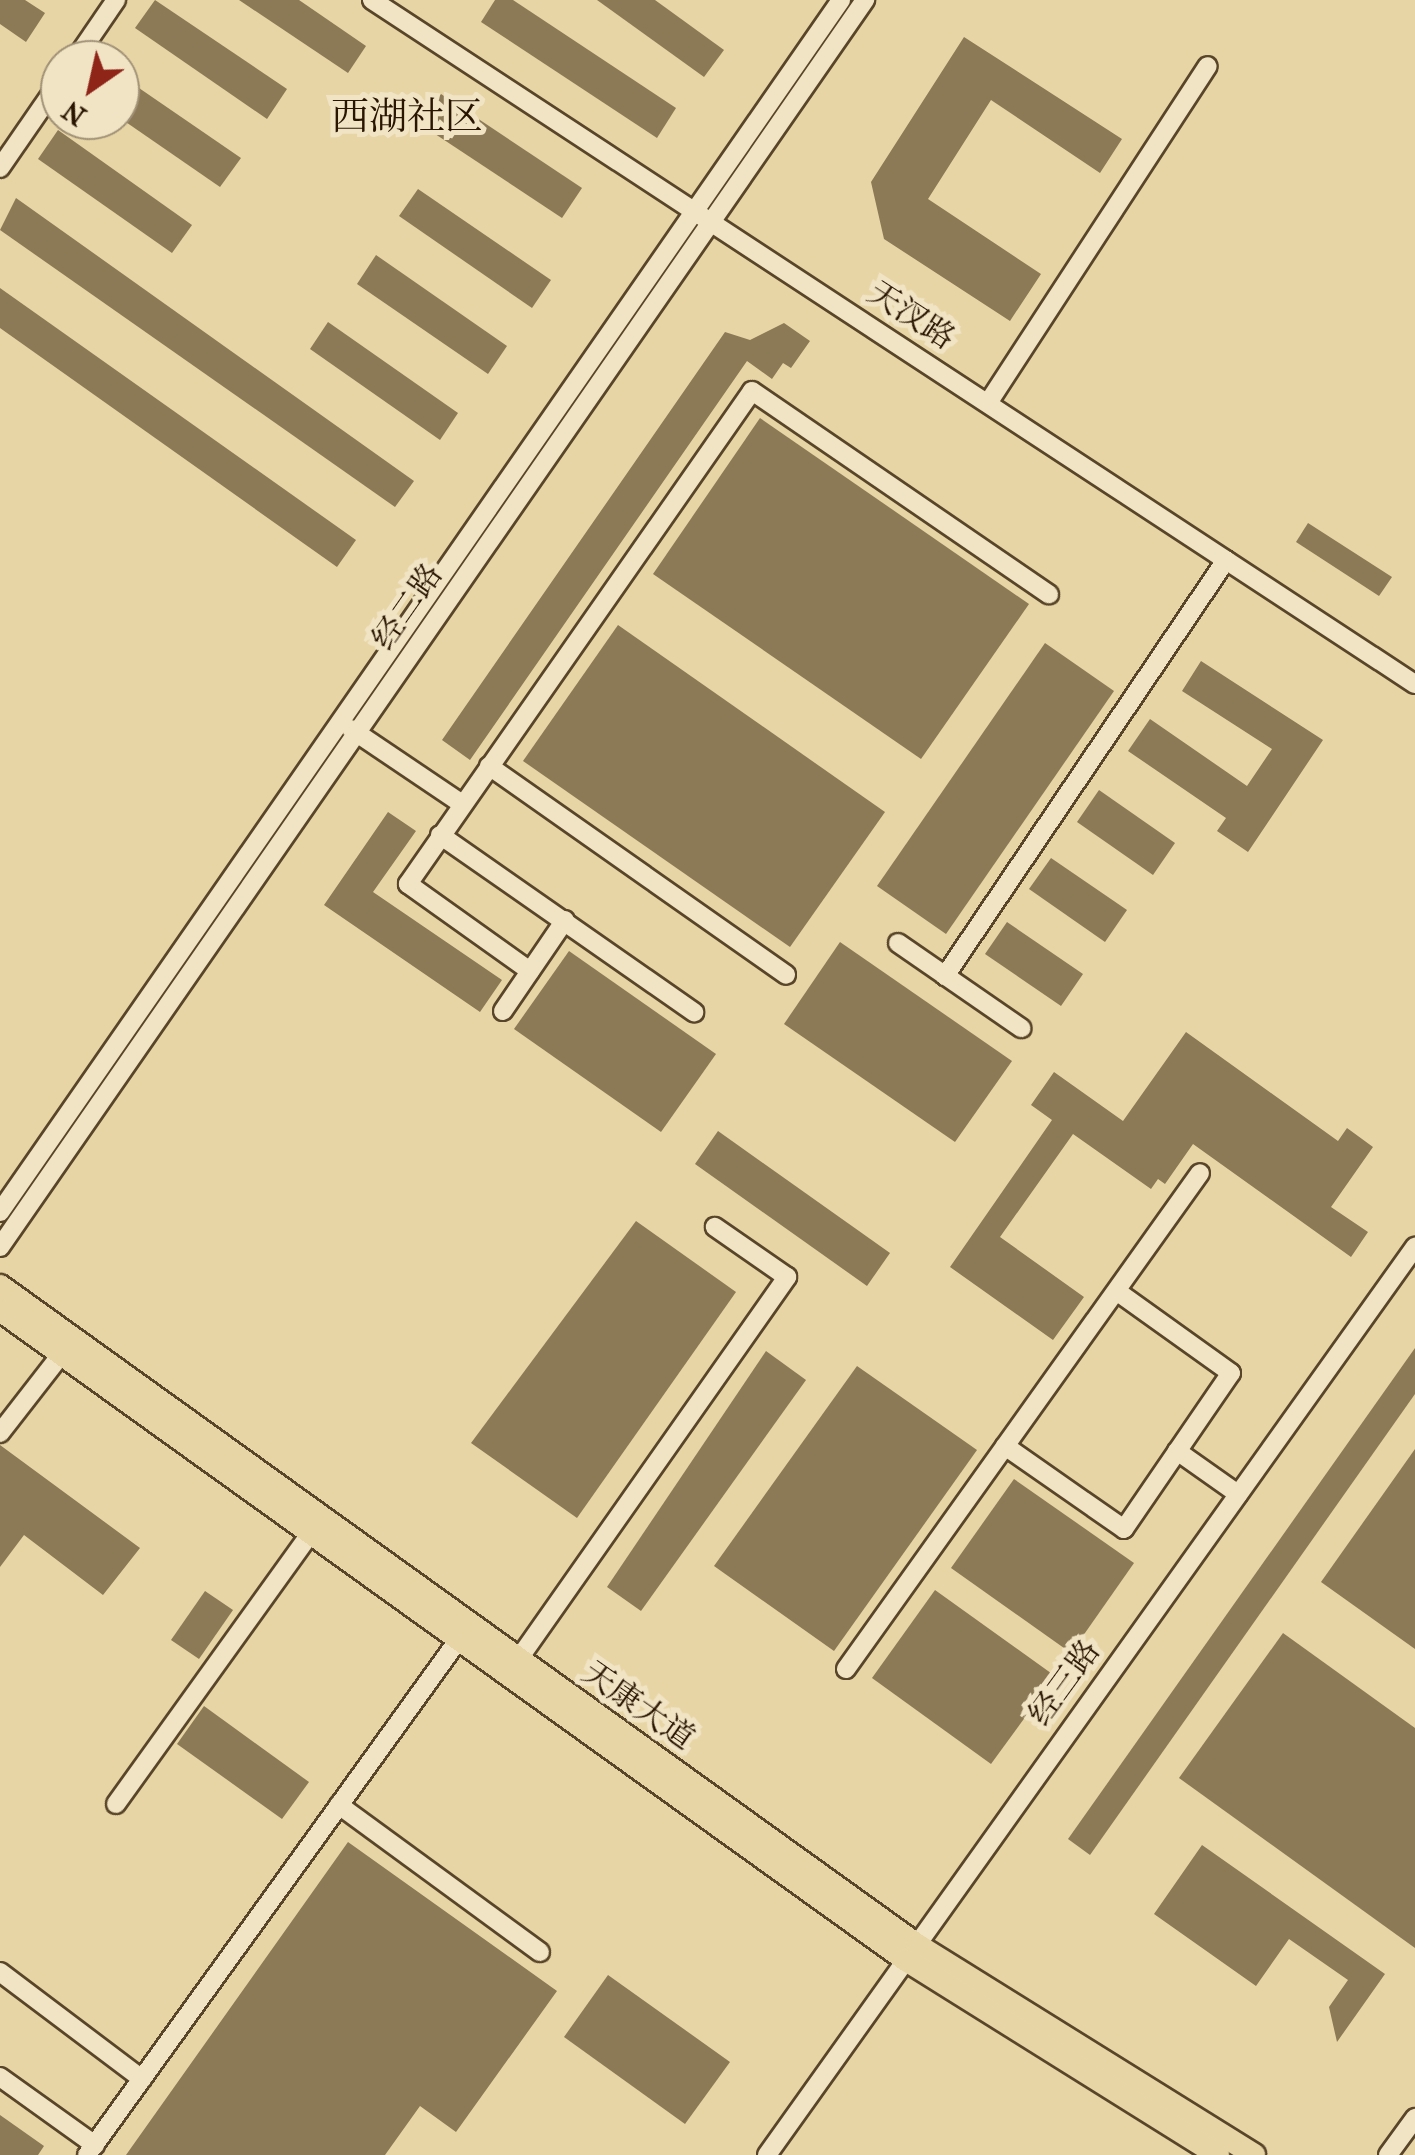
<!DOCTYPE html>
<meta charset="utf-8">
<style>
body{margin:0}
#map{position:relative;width:1415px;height:2155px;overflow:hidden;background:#e8d5a5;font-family:"IM FELL French Canon","Noto Serif SC",serif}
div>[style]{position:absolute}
.building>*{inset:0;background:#8c7956}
.roads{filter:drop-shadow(2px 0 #594529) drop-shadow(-2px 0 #594529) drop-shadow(0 2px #594529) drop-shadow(0 -2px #594529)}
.minor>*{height:18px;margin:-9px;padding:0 9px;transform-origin:9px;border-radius:9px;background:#f0e4c4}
.major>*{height:22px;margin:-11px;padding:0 11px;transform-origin:11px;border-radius:11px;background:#e8d5a5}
span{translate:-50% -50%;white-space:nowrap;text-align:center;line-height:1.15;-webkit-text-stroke:10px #f0e4c4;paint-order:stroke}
.street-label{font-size:32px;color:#291500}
.quarter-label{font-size:38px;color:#291500}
.north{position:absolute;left:40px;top:40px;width:100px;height:100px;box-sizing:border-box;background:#f0e4c4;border:2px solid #a09176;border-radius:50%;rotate:214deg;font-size:28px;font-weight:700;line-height:40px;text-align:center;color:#291500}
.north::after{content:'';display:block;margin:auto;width:35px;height:45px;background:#8f2418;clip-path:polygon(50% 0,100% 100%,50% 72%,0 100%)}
</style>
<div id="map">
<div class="building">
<div style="clip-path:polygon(0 0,25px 0,45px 13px,26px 42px,0 24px)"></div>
<div style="clip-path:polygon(155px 0,287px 89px,267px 119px,135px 28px)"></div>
<div style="clip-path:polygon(239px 0,299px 0,366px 46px,348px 73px)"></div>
<div style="clip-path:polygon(495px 0,513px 0,676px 108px,657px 138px,481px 22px)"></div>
<div style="clip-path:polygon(597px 0,655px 0,724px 50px,704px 77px)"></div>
<div style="clip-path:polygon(964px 37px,1122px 139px,1100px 173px,991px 100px,928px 199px,1041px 274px,1010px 321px,884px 239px,871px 182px)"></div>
<div style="clip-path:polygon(120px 75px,241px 158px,220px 187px,120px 118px)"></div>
<div style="clip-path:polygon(441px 94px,582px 188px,562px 218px,420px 124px)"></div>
<div style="clip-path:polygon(58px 130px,192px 225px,172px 253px,38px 159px)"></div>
<div style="clip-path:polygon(418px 189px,551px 280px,532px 308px,399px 216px)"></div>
<div style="clip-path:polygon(16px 198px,414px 481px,395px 507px,0 230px)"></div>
<div style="clip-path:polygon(376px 255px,507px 346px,488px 374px,357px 284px)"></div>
<div style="clip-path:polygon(0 288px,356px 540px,337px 567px,0 328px)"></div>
<div style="clip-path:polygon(328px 322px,458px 413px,440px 440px,310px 349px)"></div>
<div style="clip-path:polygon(784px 323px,810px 341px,791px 368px,783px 363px,772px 379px,747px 361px,470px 760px,442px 740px,725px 332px,750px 340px)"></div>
<div style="clip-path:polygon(760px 418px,1029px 604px,921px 759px,653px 574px)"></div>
<div style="clip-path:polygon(1308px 523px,1392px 577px,1379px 596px,1296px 542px)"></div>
<div style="clip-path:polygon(618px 625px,885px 812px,790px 947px,523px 761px)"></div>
<div style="clip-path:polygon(1045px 643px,1114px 691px,946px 934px,877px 886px)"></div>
<div style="clip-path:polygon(1201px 661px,1323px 740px,1248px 852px,1217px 831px,1226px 818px,1128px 751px,1150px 719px,1247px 786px,1272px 749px,1182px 691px)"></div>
<div style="clip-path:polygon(1099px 790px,1175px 843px,1153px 875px,1077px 822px)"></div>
<div style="clip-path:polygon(388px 812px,416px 831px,373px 892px,502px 980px,480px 1012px,324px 905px)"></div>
<div style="clip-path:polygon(1051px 858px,1127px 910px,1105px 942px,1029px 889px)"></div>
<div style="clip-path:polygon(1007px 922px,1083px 974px,1061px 1006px,985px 954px)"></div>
<div style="clip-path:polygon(840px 942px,1012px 1061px,955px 1142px,784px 1024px)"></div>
<div style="clip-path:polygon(569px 951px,716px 1054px,661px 1132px,514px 1029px)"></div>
<div style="clip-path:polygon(1186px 1032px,1338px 1141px,1347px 1128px,1373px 1147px,1331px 1207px,1368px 1232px,1351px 1257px,1193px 1144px,1165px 1184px,1158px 1179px,1151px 1189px,1073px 1134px,1000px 1237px,1084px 1297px,1053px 1340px,950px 1267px,1052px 1120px,1031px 1105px,1054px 1072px,1123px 1121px)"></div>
<div style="clip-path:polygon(718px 1131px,890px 1253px,867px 1286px,695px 1164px)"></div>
<div style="clip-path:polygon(636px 1221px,736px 1292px,577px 1518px,471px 1443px)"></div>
<div style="clip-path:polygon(1415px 1348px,1415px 1394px,1090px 1855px,1068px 1839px)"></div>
<div style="clip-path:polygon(766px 1351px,806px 1380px,641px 1611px,607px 1587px)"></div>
<div style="clip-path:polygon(857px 1366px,977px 1450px,834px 1651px,714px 1566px)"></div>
<div style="clip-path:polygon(0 1445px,140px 1548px,103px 1595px,24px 1535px,0 1567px)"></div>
<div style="clip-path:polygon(1415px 1449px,1415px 1649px,1321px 1582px)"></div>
<div style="clip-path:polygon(1014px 1479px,1134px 1563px,1071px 1653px,951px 1568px)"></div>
<div style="clip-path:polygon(935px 1590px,1055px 1676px,991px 1764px,872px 1678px)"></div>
<div style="clip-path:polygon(205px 1591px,233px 1610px,199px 1659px,171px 1640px)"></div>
<div style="clip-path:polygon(1283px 1633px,1415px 1728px,1415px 1948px,1179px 1778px)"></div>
<div style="clip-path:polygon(204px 1706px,309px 1782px,282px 1819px,177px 1744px)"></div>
<div style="clip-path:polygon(348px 1842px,557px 1991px,456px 2132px,420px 2106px,385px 2155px,126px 2155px)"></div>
<div style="clip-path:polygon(1202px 1845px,1385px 1974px,1337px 2042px,1329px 2007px,1348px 1980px,1289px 1939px,1256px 1986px,1154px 1914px)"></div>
<div style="clip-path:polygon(608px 1975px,730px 2062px,685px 2124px,564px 2037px)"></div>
<div style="clip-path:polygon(0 2115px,44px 2146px,38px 2155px,0 2155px)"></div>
</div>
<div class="roads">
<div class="minor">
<div style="left:372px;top:0;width:1247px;rotate:33.26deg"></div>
<div style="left:75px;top:60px;width:73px;rotate:-55.7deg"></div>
<div style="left:0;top:168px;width:106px;rotate:-55.4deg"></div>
<div style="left:988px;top:403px;width:402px;rotate:-56.9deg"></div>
<div style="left:351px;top:729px;width:134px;rotate:34deg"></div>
<div style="left:489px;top:766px;width:363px;rotate:35.1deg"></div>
<div style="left:440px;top:835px;width:310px;rotate:34.9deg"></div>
<div style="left:898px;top:943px;width:150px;rotate:34.6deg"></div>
<div style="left:530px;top:971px;width:150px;rotate:-144.5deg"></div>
<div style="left:408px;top:884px;width:601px;rotate:-55.09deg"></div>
<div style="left:752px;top:391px;width:360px;rotate:34.4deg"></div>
<div style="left:945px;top:976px;width:502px;rotate:-55.96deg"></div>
<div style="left:503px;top:1011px;width:110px;rotate:-55.7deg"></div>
<div style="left:0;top:1212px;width:1475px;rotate:-55.24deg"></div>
<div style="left:0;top:1247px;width:1518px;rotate:-55.25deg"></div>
<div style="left:0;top:1433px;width:109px;rotate:-52.1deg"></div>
<div style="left:1005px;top:1446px;width:145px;rotate:34.9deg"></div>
<div style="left:1124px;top:1529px;width:189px;rotate:-55.6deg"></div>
<div style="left:1231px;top:1373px;width:139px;rotate:-144.4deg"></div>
<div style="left:1177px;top:1451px;width:75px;rotate:35.2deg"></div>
<div style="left:513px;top:1667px;width:477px;rotate:-54.9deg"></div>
<div style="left:787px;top:1277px;width:88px;rotate:-145.2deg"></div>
<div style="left:846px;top:1669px;width:609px;rotate:-54.48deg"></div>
<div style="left:116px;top:1804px;width:345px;rotate:-54.3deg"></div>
<div style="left:339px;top:1805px;width:249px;rotate:36.2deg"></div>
<div style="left:0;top:1972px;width:178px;rotate:37deg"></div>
<div style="left:0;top:2077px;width:117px;rotate:35.6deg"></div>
<div style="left:87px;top:2155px;width:645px;rotate:-54.21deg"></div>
<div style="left:767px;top:2155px;width:1116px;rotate:-54.49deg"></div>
<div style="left:1388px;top:2155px;width:46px;rotate:-53.9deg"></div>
</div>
<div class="major">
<div style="left:0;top:1286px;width:1129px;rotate:35.7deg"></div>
<div style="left:917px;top:1945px;width:397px;rotate:31.9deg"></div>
<div style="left:0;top:1310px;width:1115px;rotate:35.66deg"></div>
<div style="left:906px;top:1960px;width:368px;rotate:32deg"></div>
</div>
</div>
<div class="street-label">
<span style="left:911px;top:316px;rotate:33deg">天汊路</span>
<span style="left:408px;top:607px;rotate:-55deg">经二路</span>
<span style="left:1065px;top:1683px;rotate:-54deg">经三路</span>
<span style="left:638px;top:1706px;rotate:35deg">天康大道</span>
</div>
<div class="quarter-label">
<span style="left:407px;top:117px">西湖社区</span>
</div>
<div class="north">N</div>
</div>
